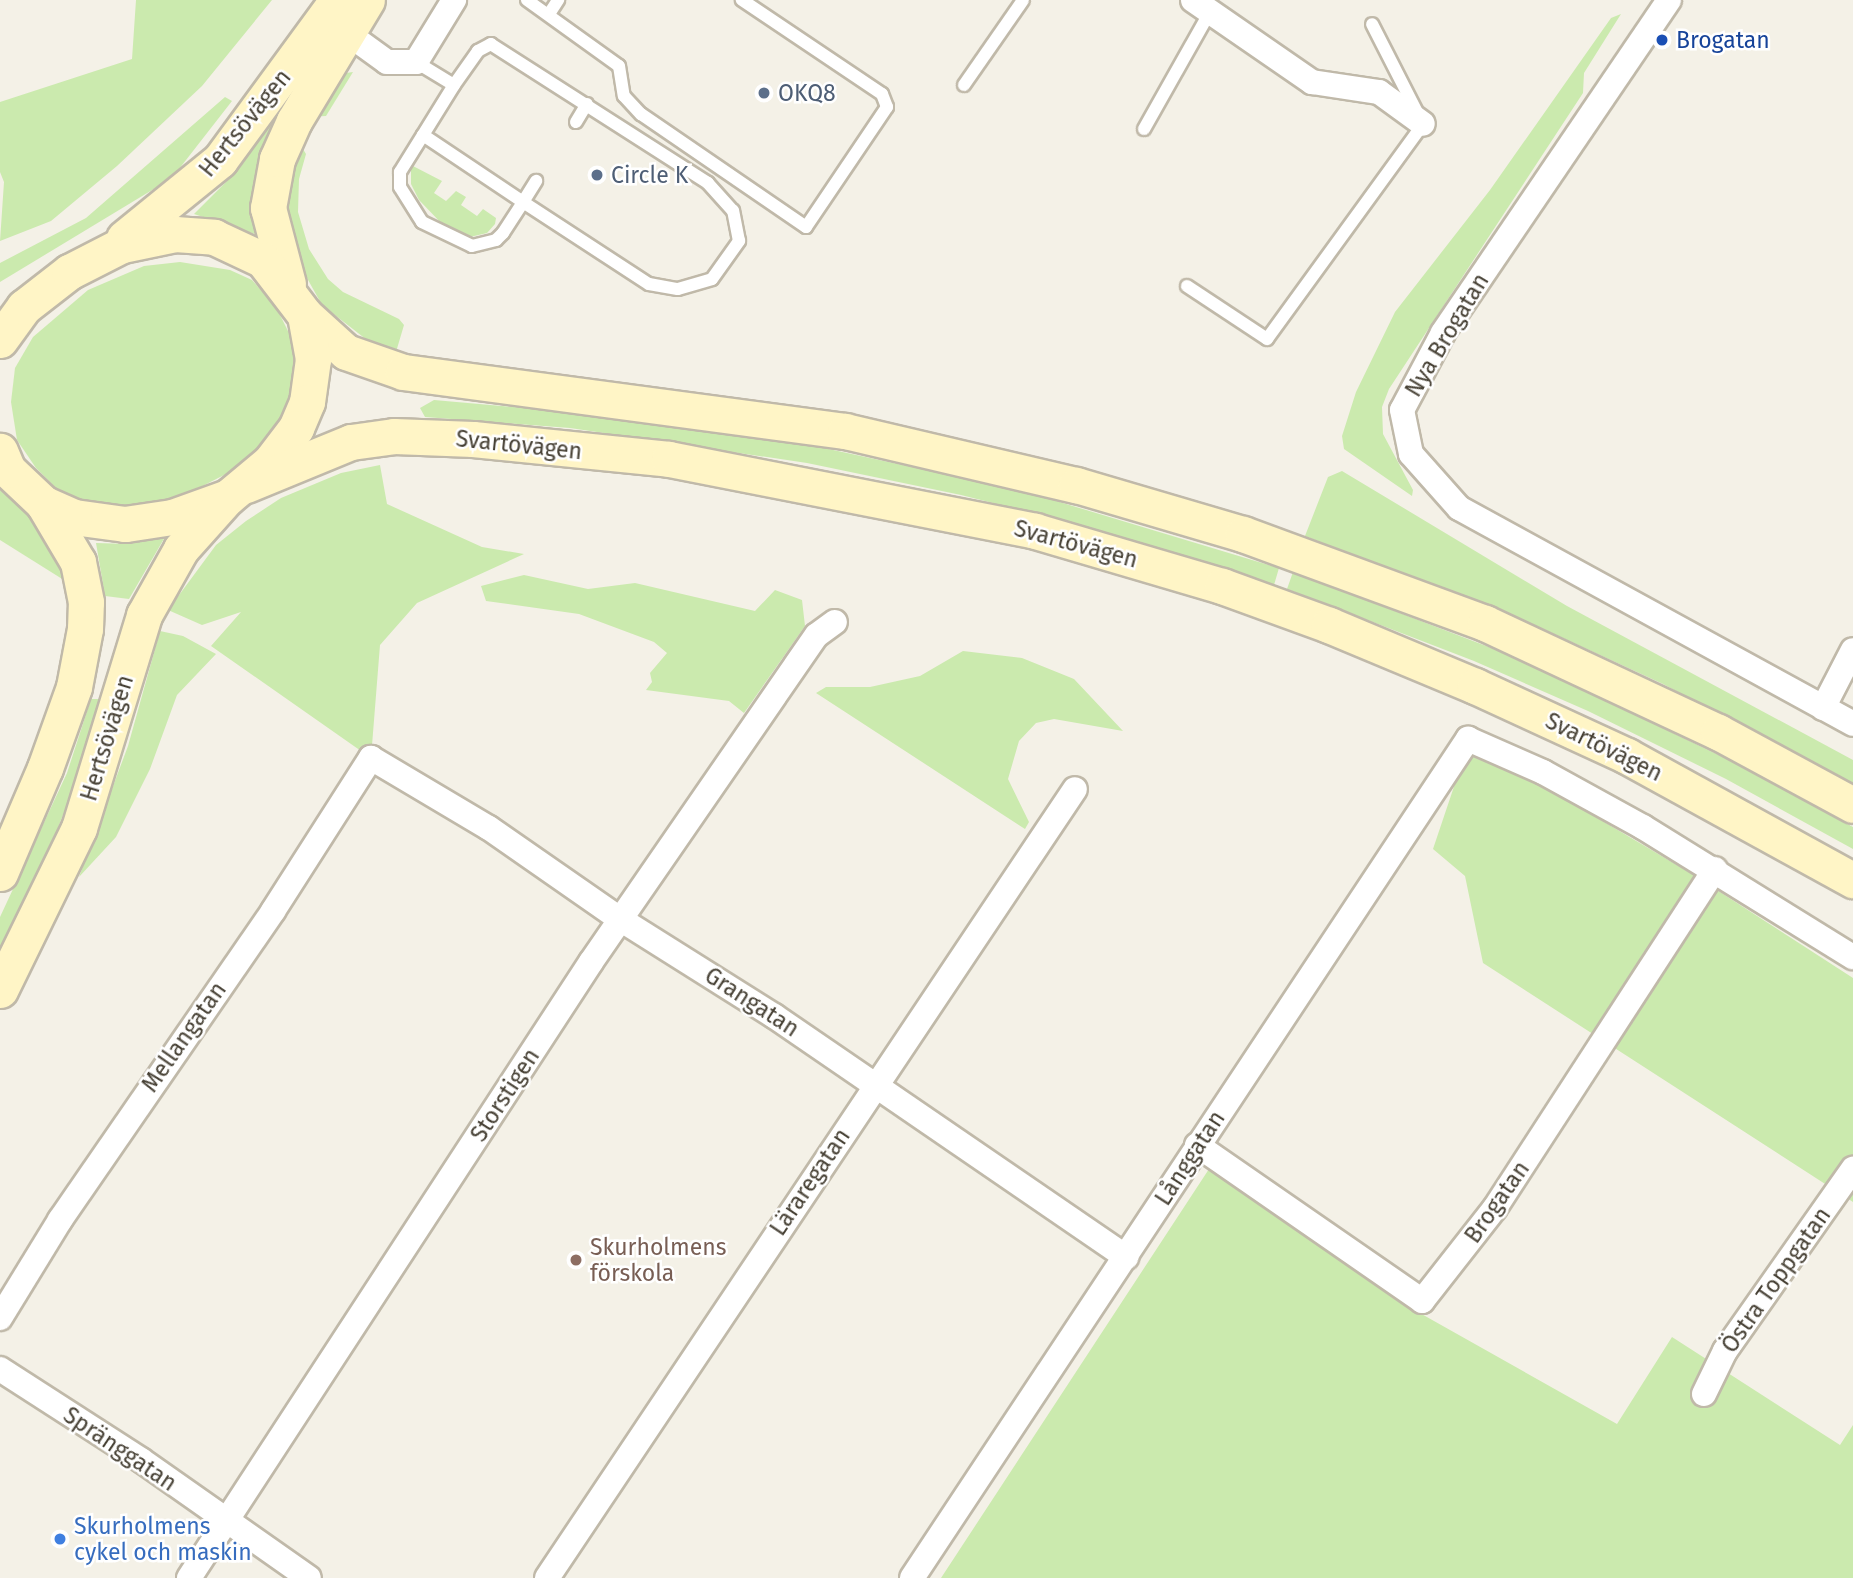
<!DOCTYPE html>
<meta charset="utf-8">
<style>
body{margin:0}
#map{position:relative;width:1853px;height:1578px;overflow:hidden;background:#f4f1e7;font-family:"Fira Sans",sans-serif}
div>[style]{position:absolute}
.green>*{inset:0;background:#cbeaae}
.roads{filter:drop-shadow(2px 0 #c0b9a9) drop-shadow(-2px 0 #c0b9a9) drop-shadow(0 2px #c0b9a9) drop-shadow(0 -2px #c0b9a9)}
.service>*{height:12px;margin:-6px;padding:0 6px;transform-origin:6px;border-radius:6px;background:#fff}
.minor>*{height:24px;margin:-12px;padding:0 12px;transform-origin:12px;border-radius:12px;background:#fff}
.secondary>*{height:35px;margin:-17.5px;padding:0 17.5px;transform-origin:17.5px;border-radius:17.5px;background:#fff5c6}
.dots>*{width:19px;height:19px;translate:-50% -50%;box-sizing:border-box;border:4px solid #fff;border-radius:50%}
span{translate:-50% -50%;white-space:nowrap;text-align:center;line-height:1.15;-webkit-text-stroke:5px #fff;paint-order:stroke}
.transit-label{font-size:23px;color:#164399}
.left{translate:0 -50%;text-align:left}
.service-label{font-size:23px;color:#4e5e75}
.street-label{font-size:23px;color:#474135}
.education-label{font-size:23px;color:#785e54}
.shop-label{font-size:23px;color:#366cbe}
</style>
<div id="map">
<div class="green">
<div style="clip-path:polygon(136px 0,272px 0,202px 86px,117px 166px,51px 221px,0 241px,4px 182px,0 172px,0 102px,132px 59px)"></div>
<div style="clip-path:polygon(1621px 14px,1584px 73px,1583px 93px,1389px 389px,1382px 407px,1383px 434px,1413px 490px,1412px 496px,1344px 449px,1342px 436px,1356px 392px,1395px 312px,1490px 190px,1611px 18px)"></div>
<div style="clip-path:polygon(353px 72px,326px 116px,308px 117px,339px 74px)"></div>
<div style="clip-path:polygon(225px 97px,232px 101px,172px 178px,0 282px,0 263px,86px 218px)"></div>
<div style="clip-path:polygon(268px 125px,279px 130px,256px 184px,255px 234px,194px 214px,231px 177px)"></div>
<div style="clip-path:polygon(298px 141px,306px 154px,299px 179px,298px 212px,309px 249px,328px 279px,343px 292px,399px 319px,404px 325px,396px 352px,367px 340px,322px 305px,288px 244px,282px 222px)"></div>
<div style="clip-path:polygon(411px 165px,442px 181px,434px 193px,446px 201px,456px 191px,466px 197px,461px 205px,477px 216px,483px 209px,496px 218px,495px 224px,487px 233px,470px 237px,444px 226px,419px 200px,411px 184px)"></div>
<div style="clip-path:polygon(180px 262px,230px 270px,252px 280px,276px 307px,291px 337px,295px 372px,288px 407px,265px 444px,228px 473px,183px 496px,113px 508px,82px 501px,57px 489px,36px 468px,17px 440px,11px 402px,15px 368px,33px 337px,88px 290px,144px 266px)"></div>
<div style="clip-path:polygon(434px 400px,569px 412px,810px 445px,1023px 491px,1279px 568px,1274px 585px,1085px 526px,961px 495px,807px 463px,570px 428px,425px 417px,420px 408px)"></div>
<div style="clip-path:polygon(380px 465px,387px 504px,482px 547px,524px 554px,417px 603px,380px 645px,371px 758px,211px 646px,241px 612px,202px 625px,168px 610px,216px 545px,246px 521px,281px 498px,341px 473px)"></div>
<div style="clip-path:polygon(1342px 471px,1567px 606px,1853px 760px,1853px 785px,1663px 684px,1539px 627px,1305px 536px,1328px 477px)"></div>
<div style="clip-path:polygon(0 490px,48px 531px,67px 582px,0 540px)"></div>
<div style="clip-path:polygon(165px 537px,129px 599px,105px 596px,96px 543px,129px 544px)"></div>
<div style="clip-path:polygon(1293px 572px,1520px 659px,1733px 762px,1853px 827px,1853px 849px,1726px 779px,1588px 711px,1474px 661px,1287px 589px)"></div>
<div style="clip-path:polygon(524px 575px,588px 589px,635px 583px,755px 611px,775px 590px,802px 600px,805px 626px,744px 713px,729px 701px,646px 690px,652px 682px,650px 673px,667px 653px,654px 642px,579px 614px,486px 601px,481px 586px)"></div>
<div style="clip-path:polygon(160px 631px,183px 636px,216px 654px,177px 695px,150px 769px,116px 837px,79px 877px,128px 746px)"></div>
<div style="clip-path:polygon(963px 651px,1022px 658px,1074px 679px,1123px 731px,1054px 719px,1036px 723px,1019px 741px,1008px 779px,1029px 822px,1025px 829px,816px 693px,826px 687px,870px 687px,920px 676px)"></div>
<div style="clip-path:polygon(91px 699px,99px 699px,99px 711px,81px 769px,43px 866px,0 952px,0 917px,67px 773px)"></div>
<div style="clip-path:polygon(1469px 742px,1692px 874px,1853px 978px,1853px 1202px,1483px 963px,1465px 876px,1433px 849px)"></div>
<div style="clip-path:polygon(1209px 1169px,1418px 1312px,1617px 1424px,1672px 1337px,1840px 1445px,1853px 1425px,1853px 1578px,941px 1578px)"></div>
</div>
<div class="roads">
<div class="service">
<div style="left:527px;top:0;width:113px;rotate:35.7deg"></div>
<div style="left:619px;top:66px;width:30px;rotate:81deg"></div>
<div style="left:624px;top:96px;width:25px;rotate:47deg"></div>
<div style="left:641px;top:114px;width:200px;rotate:34.4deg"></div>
<div style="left:806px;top:227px;width:145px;rotate:-56deg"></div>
<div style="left:887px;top:107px;width:14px;rotate:-111deg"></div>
<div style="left:882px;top:94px;width:169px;rotate:-146.1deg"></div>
<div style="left:549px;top:14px;width:17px;rotate:-57deg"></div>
<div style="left:416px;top:62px;width:44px;rotate:31.2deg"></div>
<div style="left:964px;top:85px;width:103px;rotate:-55.2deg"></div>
<div style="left:576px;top:122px;width:21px;rotate:-59deg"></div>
<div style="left:1144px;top:129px;width:134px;rotate:-60.6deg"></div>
<div style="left:423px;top:135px;width:120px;rotate:33.8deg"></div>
<div style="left:523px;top:202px;width:150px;rotate:33.1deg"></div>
<div style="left:649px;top:284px;width:29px;rotate:10deg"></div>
<div style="left:678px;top:289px;width:35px;rotate:-16deg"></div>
<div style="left:712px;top:279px;width:47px;rotate:-54.6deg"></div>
<div style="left:739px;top:241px;width:31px;rotate:-101deg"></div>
<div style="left:733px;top:211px;width:38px;rotate:-132deg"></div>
<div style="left:708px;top:183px;width:258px;rotate:-147.4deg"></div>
<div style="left:491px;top:44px;width:15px;rotate:152deg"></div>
<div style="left:478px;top:51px;width:42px;rotate:125.2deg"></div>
<div style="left:454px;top:85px;width:59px;rotate:121.8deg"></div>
<div style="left:423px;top:135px;width:44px;rotate:121.9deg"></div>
<div style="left:400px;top:172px;width:15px;rotate:90deg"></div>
<div style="left:400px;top:187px;width:41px;rotate:57.8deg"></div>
<div style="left:422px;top:222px;width:55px;rotate:25.6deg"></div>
<div style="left:472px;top:246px;width:25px;rotate:-14deg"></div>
<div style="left:496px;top:240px;width:10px;rotate:-45deg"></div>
<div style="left:503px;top:233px;width:37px;rotate:-57deg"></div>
<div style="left:523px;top:202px;width:25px;rotate:-58deg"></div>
<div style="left:1187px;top:286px;width:96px;rotate:33.5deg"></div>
<div style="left:1267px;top:339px;width:266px;rotate:-54deg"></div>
<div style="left:1423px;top:124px;width:112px;rotate:-117deg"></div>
</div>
<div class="minor">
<div style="left:1193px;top:0;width:145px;rotate:34.6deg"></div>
<div style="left:1312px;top:82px;width:68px;rotate:8.5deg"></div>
<div style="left:1379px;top:92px;width:54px;rotate:36deg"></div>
<div style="left:1669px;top:0;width:402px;rotate:124.2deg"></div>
<div style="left:1443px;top:333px;width:87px;rotate:118deg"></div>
<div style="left:1402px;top:410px;width:45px;rotate:78.4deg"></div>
<div style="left:1411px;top:454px;width:72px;rotate:48.4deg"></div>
<div style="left:1459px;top:508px;width:449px;rotate:28.7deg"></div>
<div style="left:347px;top:33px;width:49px;rotate:35.9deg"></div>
<div style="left:387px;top:62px;width:29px"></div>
<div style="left:416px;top:62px;width:73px;rotate:-58.5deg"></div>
<div style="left:1823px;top:708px;width:65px;rotate:-62.7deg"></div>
<div style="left:1197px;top:1145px;width:274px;rotate:34.7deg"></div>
<div style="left:1422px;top:1301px;width:118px;rotate:-51.9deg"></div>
<div style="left:1495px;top:1208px;width:404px;rotate:-57deg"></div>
<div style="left:0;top:1318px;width:115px;rotate:-58.5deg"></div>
<div style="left:60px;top:1220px;width:375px;rotate:-55.4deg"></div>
<div style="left:273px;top:911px;width:182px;rotate:-57.4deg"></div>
<div style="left:371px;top:758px;width:137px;rotate:30.7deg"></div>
<div style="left:489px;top:828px;width:160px;rotate:34.8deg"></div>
<div style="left:620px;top:919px;width:182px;rotate:32.2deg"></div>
<div style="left:774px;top:1016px;width:427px;rotate:34.4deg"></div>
<div style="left:0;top:1369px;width:168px;rotate:32.8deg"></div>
<div style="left:141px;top:1460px;width:205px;rotate:35.1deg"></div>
<div style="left:1704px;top:1394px;width:48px;rotate:-64deg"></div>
<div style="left:1725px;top:1351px;width:223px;rotate:-54.9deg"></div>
<div style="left:189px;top:1578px;width:736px;rotate:-56.87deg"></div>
<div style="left:591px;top:962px;width:397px;rotate:-55.4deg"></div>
<div style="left:817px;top:635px;width:22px;rotate:-36deg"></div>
<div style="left:547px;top:1578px;width:949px;rotate:-56.21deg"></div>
<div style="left:912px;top:1578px;width:1007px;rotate:-56.47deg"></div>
<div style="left:1468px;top:739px;width:82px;rotate:23.7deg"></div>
<div style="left:1543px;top:772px;width:114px;rotate:28.8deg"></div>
<div style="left:1643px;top:827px;width:247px;rotate:31.8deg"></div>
</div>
<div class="secondary">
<div style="left:124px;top:238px;width:124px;rotate:-39.1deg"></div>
<div style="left:220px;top:160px;width:198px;rotate:-53.8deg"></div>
<div style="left:288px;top:284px;width:79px;rotate:-104.7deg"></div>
<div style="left:268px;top:208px;width:50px;rotate:-79.6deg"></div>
<div style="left:277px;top:159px;width:42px;rotate:-65.9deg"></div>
<div style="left:294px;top:121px;width:141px;rotate:-58.9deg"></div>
<div style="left:305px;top:315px;width:55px;rotate:42.1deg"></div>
<div style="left:346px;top:352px;width:60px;rotate:19.3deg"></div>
<div style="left:403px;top:372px;width:446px;rotate:7.6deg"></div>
<div style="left:845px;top:431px;width:237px;rotate:13.2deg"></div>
<div style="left:1076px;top:485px;width:174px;rotate:16.4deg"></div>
<div style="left:1243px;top:534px;width:258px;rotate:20.2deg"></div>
<div style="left:1485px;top:623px;width:257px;rotate:25.1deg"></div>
<div style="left:1718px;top:732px;width:153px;rotate:28.4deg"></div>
<div style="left:0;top:340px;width:41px;rotate:-54deg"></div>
<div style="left:24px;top:307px;width:57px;rotate:-37.9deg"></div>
<div style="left:69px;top:272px;width:59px;rotate:-27deg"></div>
<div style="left:122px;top:245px;width:54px;rotate:-11.7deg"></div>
<div style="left:175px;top:234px;width:39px;rotate:4deg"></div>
<div style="left:214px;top:237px;width:54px;rotate:25.1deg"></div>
<div style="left:263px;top:260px;width:69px;rotate:52.6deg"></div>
<div style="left:305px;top:315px;width:45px;rotate:79.7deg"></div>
<div style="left:313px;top:359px;width:43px;rotate:97.9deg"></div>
<div style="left:307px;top:402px;width:28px;rotate:113deg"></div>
<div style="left:296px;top:428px;width:43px;rotate:127.4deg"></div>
<div style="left:270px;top:462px;width:55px;rotate:140.2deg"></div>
<div style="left:228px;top:497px;width:59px;rotate:160.3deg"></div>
<div style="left:172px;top:517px;width:48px;rotate:171.5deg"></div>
<div style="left:125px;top:524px;width:51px;rotate:-172.2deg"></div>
<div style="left:74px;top:517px;width:34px;rotate:-156deg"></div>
<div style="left:43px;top:503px;width:48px;rotate:-136.7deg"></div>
<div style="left:8px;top:470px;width:21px;rotate:-113deg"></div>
<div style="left:246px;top:485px;width:113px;rotate:-22.3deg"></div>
<div style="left:351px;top:442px;width:43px;rotate:-7.9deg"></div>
<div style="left:394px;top:436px;width:79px;rotate:2.2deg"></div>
<div style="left:473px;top:439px;width:197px;rotate:5.8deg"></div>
<div style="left:669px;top:459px;width:373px;rotate:11.1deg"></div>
<div style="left:1035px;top:531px;width:195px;rotate:16.4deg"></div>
<div style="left:1222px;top:586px;width:114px;rotate:20deg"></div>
<div style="left:1329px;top:625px;width:158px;rotate:22.7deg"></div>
<div style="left:1475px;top:686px;width:167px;rotate:24.7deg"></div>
<div style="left:1627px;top:756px;width:258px;rotate:28.8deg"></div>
<div style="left:0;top:873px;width:114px;rotate:-66.8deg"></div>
<div style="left:45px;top:768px;width:86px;rotate:-70.3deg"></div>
<div style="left:74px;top:687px;width:59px;rotate:-79.3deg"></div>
<div style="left:85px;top:629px;width:27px;rotate:-88deg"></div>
<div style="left:86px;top:602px;width:41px;rotate:-101.3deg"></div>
<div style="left:78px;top:562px;width:69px;rotate:-120.7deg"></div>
<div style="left:0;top:990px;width:180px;rotate:-64deg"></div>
<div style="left:79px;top:828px;width:223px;rotate:-73deg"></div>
<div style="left:144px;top:615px;width:76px;rotate:-60.7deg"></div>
<div style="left:181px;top:549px;width:66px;rotate:-48.1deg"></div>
</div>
</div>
<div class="dots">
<div style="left:1662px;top:40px;background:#1a4fb4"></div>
<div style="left:764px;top:93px;background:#5c6f8a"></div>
<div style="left:597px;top:175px;background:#5c6f8a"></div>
<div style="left:576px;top:1260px;background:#8d6e63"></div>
<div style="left:60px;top:1539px;background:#3f7fe0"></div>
</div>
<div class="transit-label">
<span class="left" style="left:1676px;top:40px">Brogatan</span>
</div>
<div class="service-label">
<span class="left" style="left:778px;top:93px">OKQ8</span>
<span class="left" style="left:611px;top:175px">Circle K</span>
</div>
<div class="street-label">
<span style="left:245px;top:123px;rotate:-51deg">Hertsövägen</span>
<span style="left:1447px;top:335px;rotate:-59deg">Nya Brogatan</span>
<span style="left:519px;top:445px;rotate:6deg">Svartövägen</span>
<span style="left:1076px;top:544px;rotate:15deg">Svartövägen</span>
<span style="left:107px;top:738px;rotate:-73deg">Hertsövägen</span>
<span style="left:1604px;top:747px;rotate:26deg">Svartövägen</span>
<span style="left:752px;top:1002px;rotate:33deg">Grangatan</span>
<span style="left:184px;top:1037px;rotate:-55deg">Mellangatan</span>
<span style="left:505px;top:1095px;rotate:-57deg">Storstigen</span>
<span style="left:1190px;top:1158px;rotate:-57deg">Långgatan</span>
<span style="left:810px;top:1182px;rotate:-56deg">Läraregatan</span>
<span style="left:1497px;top:1202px;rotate:-55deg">Brogatan</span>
<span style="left:1776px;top:1280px;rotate:-55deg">Östra Toppgatan</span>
<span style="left:120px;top:1449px;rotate:34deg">Spränggatan</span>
</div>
<div class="education-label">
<span class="left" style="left:590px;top:1260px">Skurholmens<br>förskola</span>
</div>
<div class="shop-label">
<span class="left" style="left:74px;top:1539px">Skurholmens<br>cykel och maskin</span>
</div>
</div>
